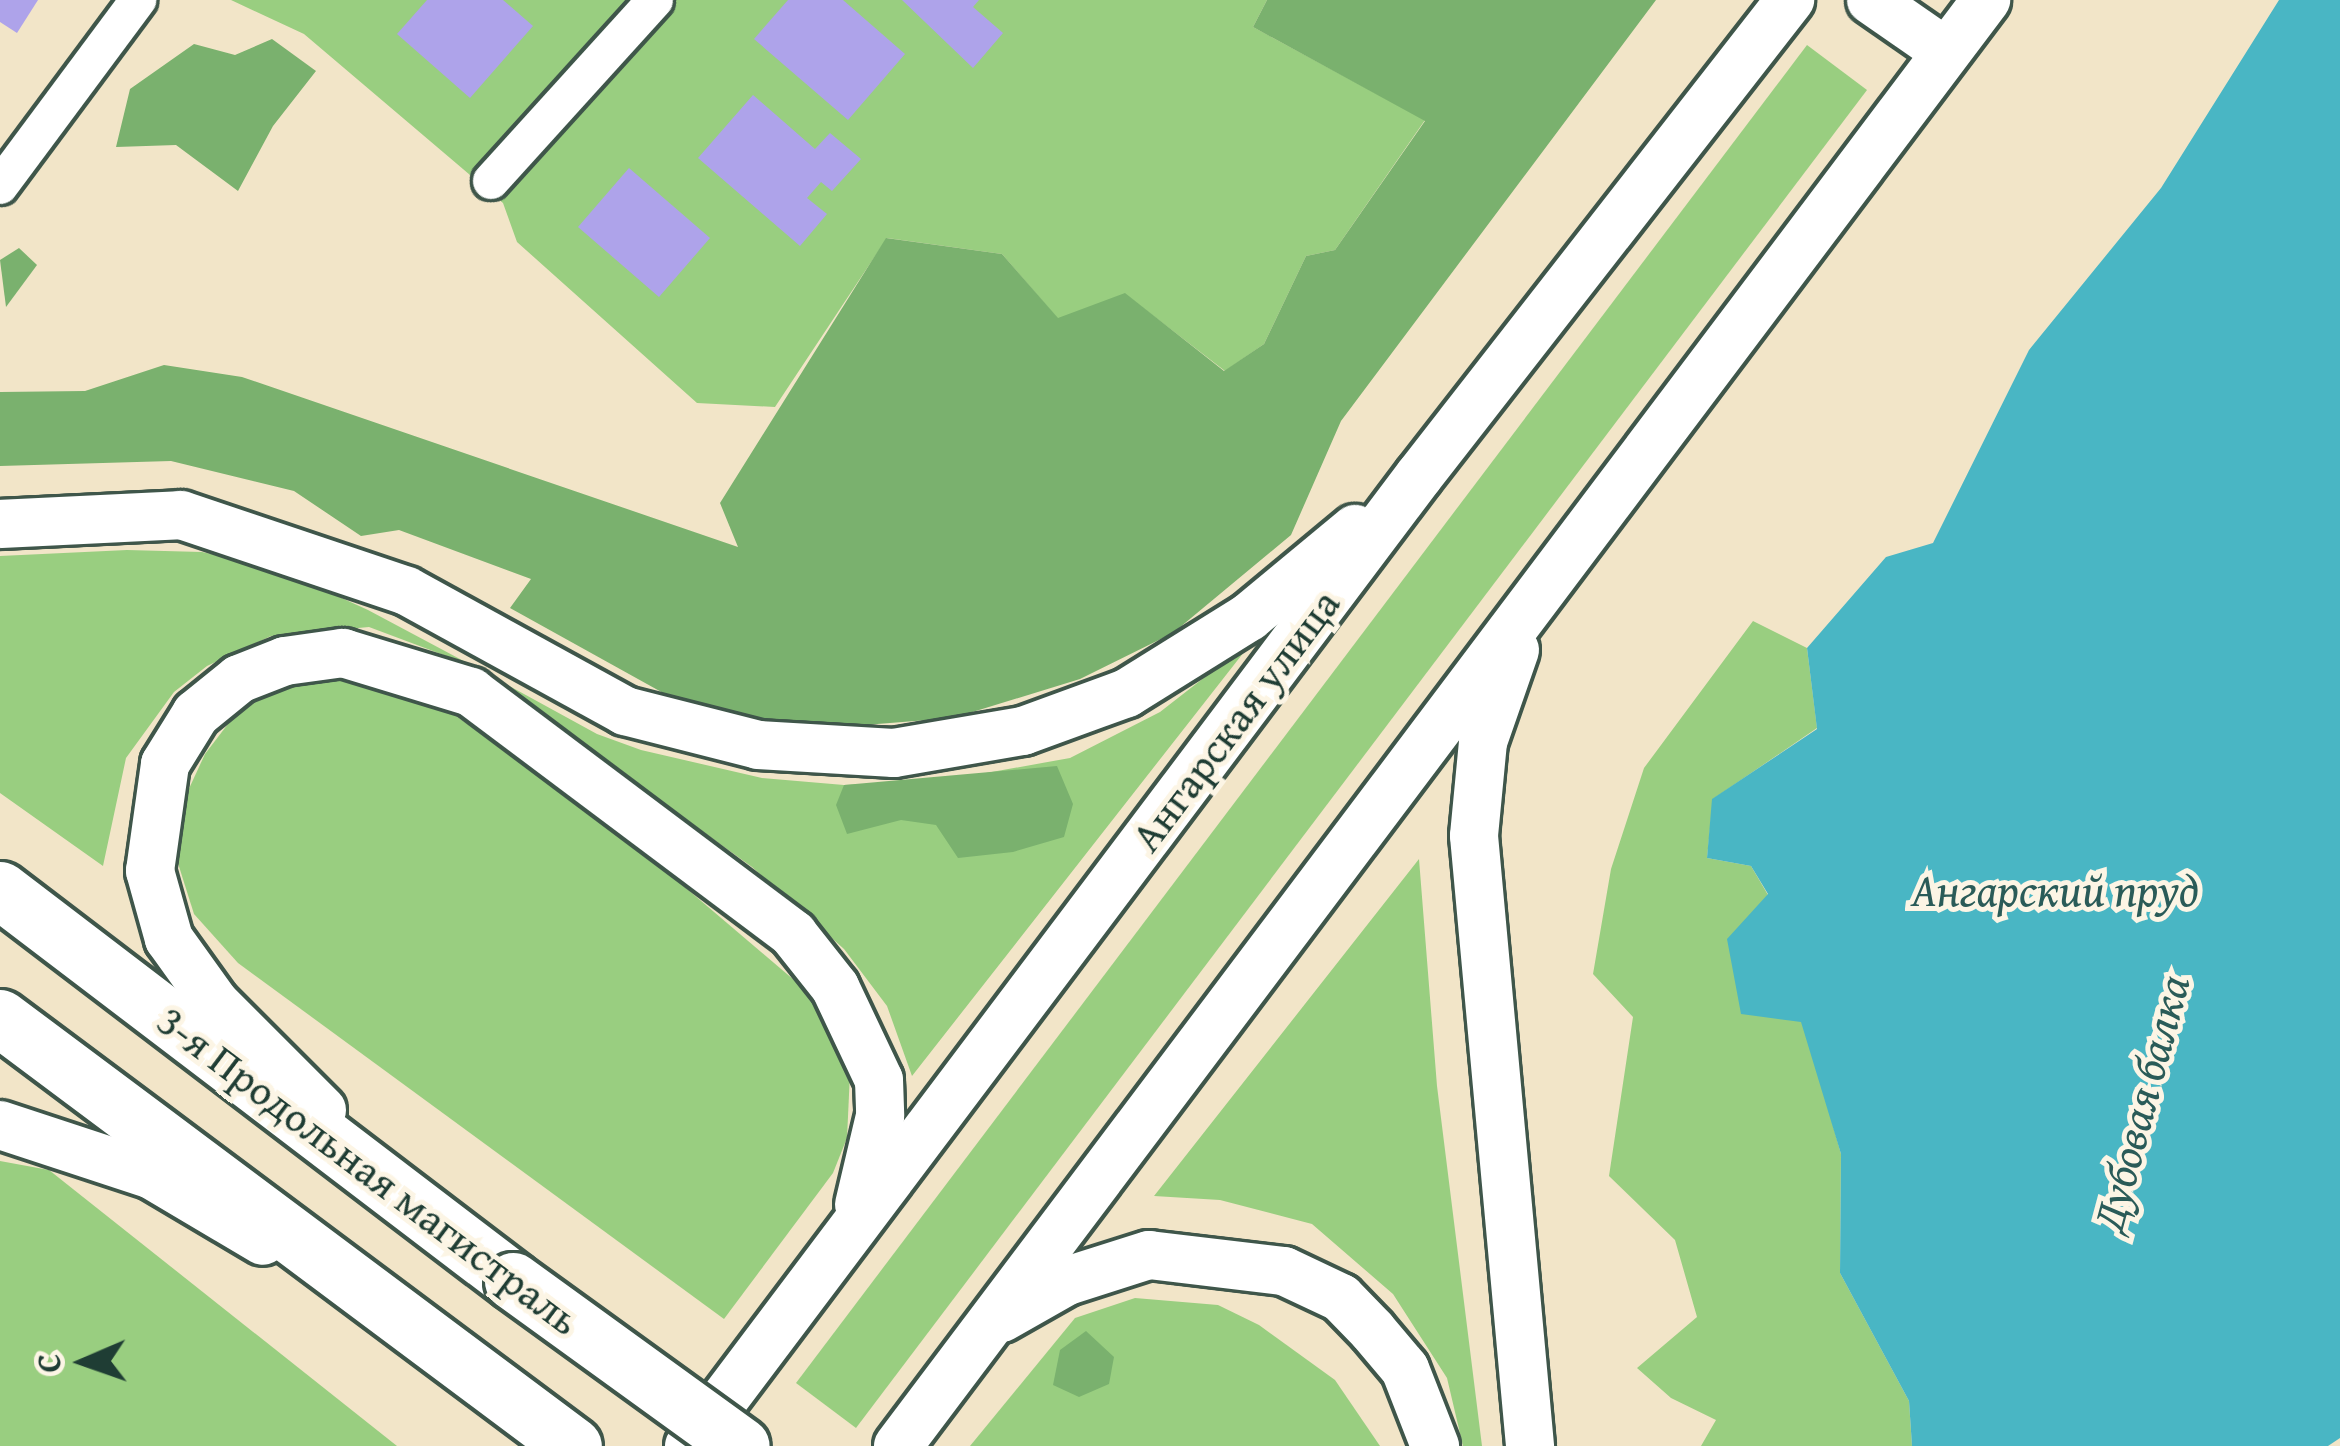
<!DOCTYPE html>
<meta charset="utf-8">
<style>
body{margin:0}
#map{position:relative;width:2340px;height:1446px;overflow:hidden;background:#f2e5c8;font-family:"Gentium Book Plus",serif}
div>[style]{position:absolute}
.green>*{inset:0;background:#99ce80}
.forest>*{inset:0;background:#7ab16e}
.water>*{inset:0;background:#49b6c4}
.building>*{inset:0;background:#aea3ea}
.roads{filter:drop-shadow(3px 0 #3f564a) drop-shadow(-3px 0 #3f564a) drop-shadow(0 3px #3f564a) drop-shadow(0 -3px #3f564a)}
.minor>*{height:36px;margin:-18px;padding:0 18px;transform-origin:18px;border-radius:18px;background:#fff}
.secondary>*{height:48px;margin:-24px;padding:0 24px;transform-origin:24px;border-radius:24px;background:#fff}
.trunk>*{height:57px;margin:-28.5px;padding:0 28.5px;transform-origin:28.5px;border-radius:28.5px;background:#fff}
.bridges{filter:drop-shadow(3px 0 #3f564a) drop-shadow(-3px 0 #3f564a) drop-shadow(0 3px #3f564a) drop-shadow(0 -3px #3f564a)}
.trunk-bridge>*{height:57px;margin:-28.5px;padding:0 28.5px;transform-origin:28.5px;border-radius:28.5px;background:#fff}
span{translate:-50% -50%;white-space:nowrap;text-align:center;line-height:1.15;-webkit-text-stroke:10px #fcf5e5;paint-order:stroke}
.street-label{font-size:42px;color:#1f3d34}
.water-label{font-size:45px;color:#2a5b58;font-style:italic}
.north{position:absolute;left:24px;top:1302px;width:120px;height:120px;-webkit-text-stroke:9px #fcf5e5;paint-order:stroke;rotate:268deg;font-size:33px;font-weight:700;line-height:48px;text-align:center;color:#1f3d34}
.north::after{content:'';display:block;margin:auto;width:42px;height:54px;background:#1f3d34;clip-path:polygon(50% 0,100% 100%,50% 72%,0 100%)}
</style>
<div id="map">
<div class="green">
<div style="clip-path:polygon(231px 0,1267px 0,1253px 27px,1425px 120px,1335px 250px,1306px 256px,1264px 344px,1225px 371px,1125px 294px,1058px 319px,1002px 254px,887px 238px,775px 407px,697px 403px,517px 242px,503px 203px,304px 34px)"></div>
<div style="clip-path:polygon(1807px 45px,1867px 90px,856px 1428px,796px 1383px)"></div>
<div style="clip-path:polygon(127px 550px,202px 552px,276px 568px,368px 610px,473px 666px,597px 734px,641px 750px,762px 778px,844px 785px,947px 780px,1070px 758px,1160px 712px,1255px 638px,912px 1076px,887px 1006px,844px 949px,752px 867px,473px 666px,369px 627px,271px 636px,207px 666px,174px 692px,126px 758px,103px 866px,0 793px,0 556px)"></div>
<div style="clip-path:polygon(1753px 621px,1807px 648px,1817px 728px,1713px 799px,1707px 858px,1751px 866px,1768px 895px,1841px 1154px,1840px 1273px,1909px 1401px,1912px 1446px,1701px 1446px,1716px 1420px,1671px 1398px,1637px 1368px,1697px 1317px,1675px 1240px,1609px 1176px,1633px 1017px,1593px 974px,1611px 869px,1644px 768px)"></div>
<div style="clip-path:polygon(333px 675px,433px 700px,606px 820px,814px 997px,850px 1073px,847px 1138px,833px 1173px,724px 1319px,238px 963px,194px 914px,176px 857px,181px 806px,205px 754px,231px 720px,266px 694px,295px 679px)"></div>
<div style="clip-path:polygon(1419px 859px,1437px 1086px,1482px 1446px,1463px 1446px,1447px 1378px,1393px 1294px,1312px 1224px,1220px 1200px,1154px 1196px)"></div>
<div style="clip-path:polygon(0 1161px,49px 1170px,397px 1446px,0 1446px)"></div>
<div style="clip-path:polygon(1135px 1298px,1218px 1305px,1259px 1325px,1335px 1380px,1380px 1446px,970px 1446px,1075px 1318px)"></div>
</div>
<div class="forest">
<div style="clip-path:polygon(1267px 0,1656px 0,1341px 421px,1291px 535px,1173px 633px,1080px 679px,953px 718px,814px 729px,683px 704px,510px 608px,531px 579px,399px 530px,361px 536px,294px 491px,171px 461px,0 466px,0 392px,85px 391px,164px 365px,242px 377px,738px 547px,720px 503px,886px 238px,1002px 254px,1058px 318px,1125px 293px,1224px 371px,1264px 344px,1306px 256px,1335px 250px,1425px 121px,1253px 27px)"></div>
<div style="clip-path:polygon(272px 39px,316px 71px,273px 126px,238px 191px,176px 145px,116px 147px,130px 89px,194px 44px,235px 55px)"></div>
<div style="clip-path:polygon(19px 248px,37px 265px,6px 307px,0 260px)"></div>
<div style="clip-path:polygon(1057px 766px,1073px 804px,1064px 837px,1013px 852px,958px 858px,936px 825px,901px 820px,847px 834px,836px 805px,844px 785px)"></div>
<div style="clip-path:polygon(1086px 1331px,1114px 1357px,1109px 1384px,1079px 1397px,1053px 1385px,1060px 1350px)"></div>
</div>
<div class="water">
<div style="clip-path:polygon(2279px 0,2340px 0,2340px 1438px,2328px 1446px,1912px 1446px,1909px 1401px,1840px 1273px,1841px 1154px,1801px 1022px,1741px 1014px,1727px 939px,1768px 894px,1751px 866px,1707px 858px,1712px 799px,1817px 729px,1807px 648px,1886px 557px,1933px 543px,2029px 350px,2161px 188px)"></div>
</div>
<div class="building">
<div style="clip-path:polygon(0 0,38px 0,17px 33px,0 22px)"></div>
<div style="clip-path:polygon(427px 0,503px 0,533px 26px,470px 98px,397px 34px)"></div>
<div style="clip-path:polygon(788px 0,843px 0,905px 54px,848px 120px,754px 39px)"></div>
<div style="clip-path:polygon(902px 0,979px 0,973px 7px,1003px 33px,973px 68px)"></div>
<div style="clip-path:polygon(753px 95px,815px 149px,830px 133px,861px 159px,832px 191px,821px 182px,807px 198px,827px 214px,800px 246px,698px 158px)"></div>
<div style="clip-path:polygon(629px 168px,710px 238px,659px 297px,578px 227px)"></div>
</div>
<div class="roads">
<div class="minor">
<div style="left:491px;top:181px;width:244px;rotate:-47.8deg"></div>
<div style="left:0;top:186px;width:232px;rotate:-53.4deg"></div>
</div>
<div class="secondary">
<div style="left:1871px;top:0;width:91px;rotate:34.7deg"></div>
<div style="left:0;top:524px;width:181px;rotate:-2.8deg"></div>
<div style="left:181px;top:515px;width:238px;rotate:18.6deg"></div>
<div style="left:407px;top:591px;width:249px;rotate:28.8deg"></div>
<div style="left:625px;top:711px;width:137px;rotate:14.3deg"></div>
<div style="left:758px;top:745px;width:136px;rotate:3.4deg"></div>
<div style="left:894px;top:753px;width:131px;rotate:-9.7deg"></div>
<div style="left:1023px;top:731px;width:111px;rotate:-20.1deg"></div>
<div style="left:1127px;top:693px;width:144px;rotate:-31.9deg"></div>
<div style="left:1249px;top:617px;width:138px;rotate:-39.7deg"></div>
<div style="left:1515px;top:650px;width:97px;rotate:109.2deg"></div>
<div style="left:1483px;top:742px;width:94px;rotate:95.5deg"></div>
<div style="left:1474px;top:836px;width:613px;rotate:84.75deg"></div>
<div style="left:322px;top:1110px;width:151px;rotate:-135deg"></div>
<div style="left:215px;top:1003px;width:79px;rotate:-125.7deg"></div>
<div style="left:169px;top:939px;width:71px;rotate:-105.6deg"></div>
<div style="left:150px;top:871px;width:108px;rotate:-82deg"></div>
<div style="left:165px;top:764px;width:59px;rotate:-58.2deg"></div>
<div style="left:196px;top:714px;width:55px;rotate:-39.1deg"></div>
<div style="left:239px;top:679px;width:49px;rotate:-21.4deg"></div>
<div style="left:285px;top:661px;width:59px;rotate:-7.9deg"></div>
<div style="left:343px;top:653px;width:134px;rotate:16.9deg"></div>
<div style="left:471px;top:692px;width:403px;rotate:36.9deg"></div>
<div style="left:793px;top:934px;width:68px;rotate:51.6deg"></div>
<div style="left:835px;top:987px;width:103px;rotate:64.7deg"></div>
<div style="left:879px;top:1080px;width:36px;rotate:88deg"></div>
<div style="left:880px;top:1116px;width:91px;rotate:103.3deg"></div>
<div style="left:0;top:1125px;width:160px;rotate:18.2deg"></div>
<div style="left:152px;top:1175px;width:129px;rotate:30.7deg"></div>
<div style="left:1002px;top:1318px;width:75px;rotate:-29.6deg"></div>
<div style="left:1067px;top:1281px;width:86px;rotate:-17.6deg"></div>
<div style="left:1149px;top:1255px;width:136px;rotate:6.8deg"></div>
<div style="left:1284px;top:1271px;width:63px;rotate:25.3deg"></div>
<div style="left:1341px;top:1298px;width:45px;rotate:45.9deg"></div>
<div style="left:1372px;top:1330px;width:51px;rotate:49.8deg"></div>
<div style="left:1405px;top:1369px;width:83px;rotate:68.7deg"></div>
<div style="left:689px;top:1446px;width:1214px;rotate:-53.04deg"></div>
<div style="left:1419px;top:476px;width:604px;rotate:-52.07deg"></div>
<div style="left:898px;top:1446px;width:1810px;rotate:-53.04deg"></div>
</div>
<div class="trunk">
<div style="left:0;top:890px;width:645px;rotate:37.31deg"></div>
<div style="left:0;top:1018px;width:715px;rotate:36.76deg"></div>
</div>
</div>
<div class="bridges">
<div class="trunk-bridge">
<div style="left:513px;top:1281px;width:281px;rotate:35.9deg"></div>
</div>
</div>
<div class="street-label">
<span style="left:1235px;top:720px;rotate:-53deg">Ангарская улица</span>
<span style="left:369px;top:1170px;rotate:37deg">3-я Продольная магистраль</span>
</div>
<div class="water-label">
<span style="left:2055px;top:890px">Ангарский пруд</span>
<span style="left:2140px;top:1103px;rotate:-75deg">Дубовая балка</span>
</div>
<div class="north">С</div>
</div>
